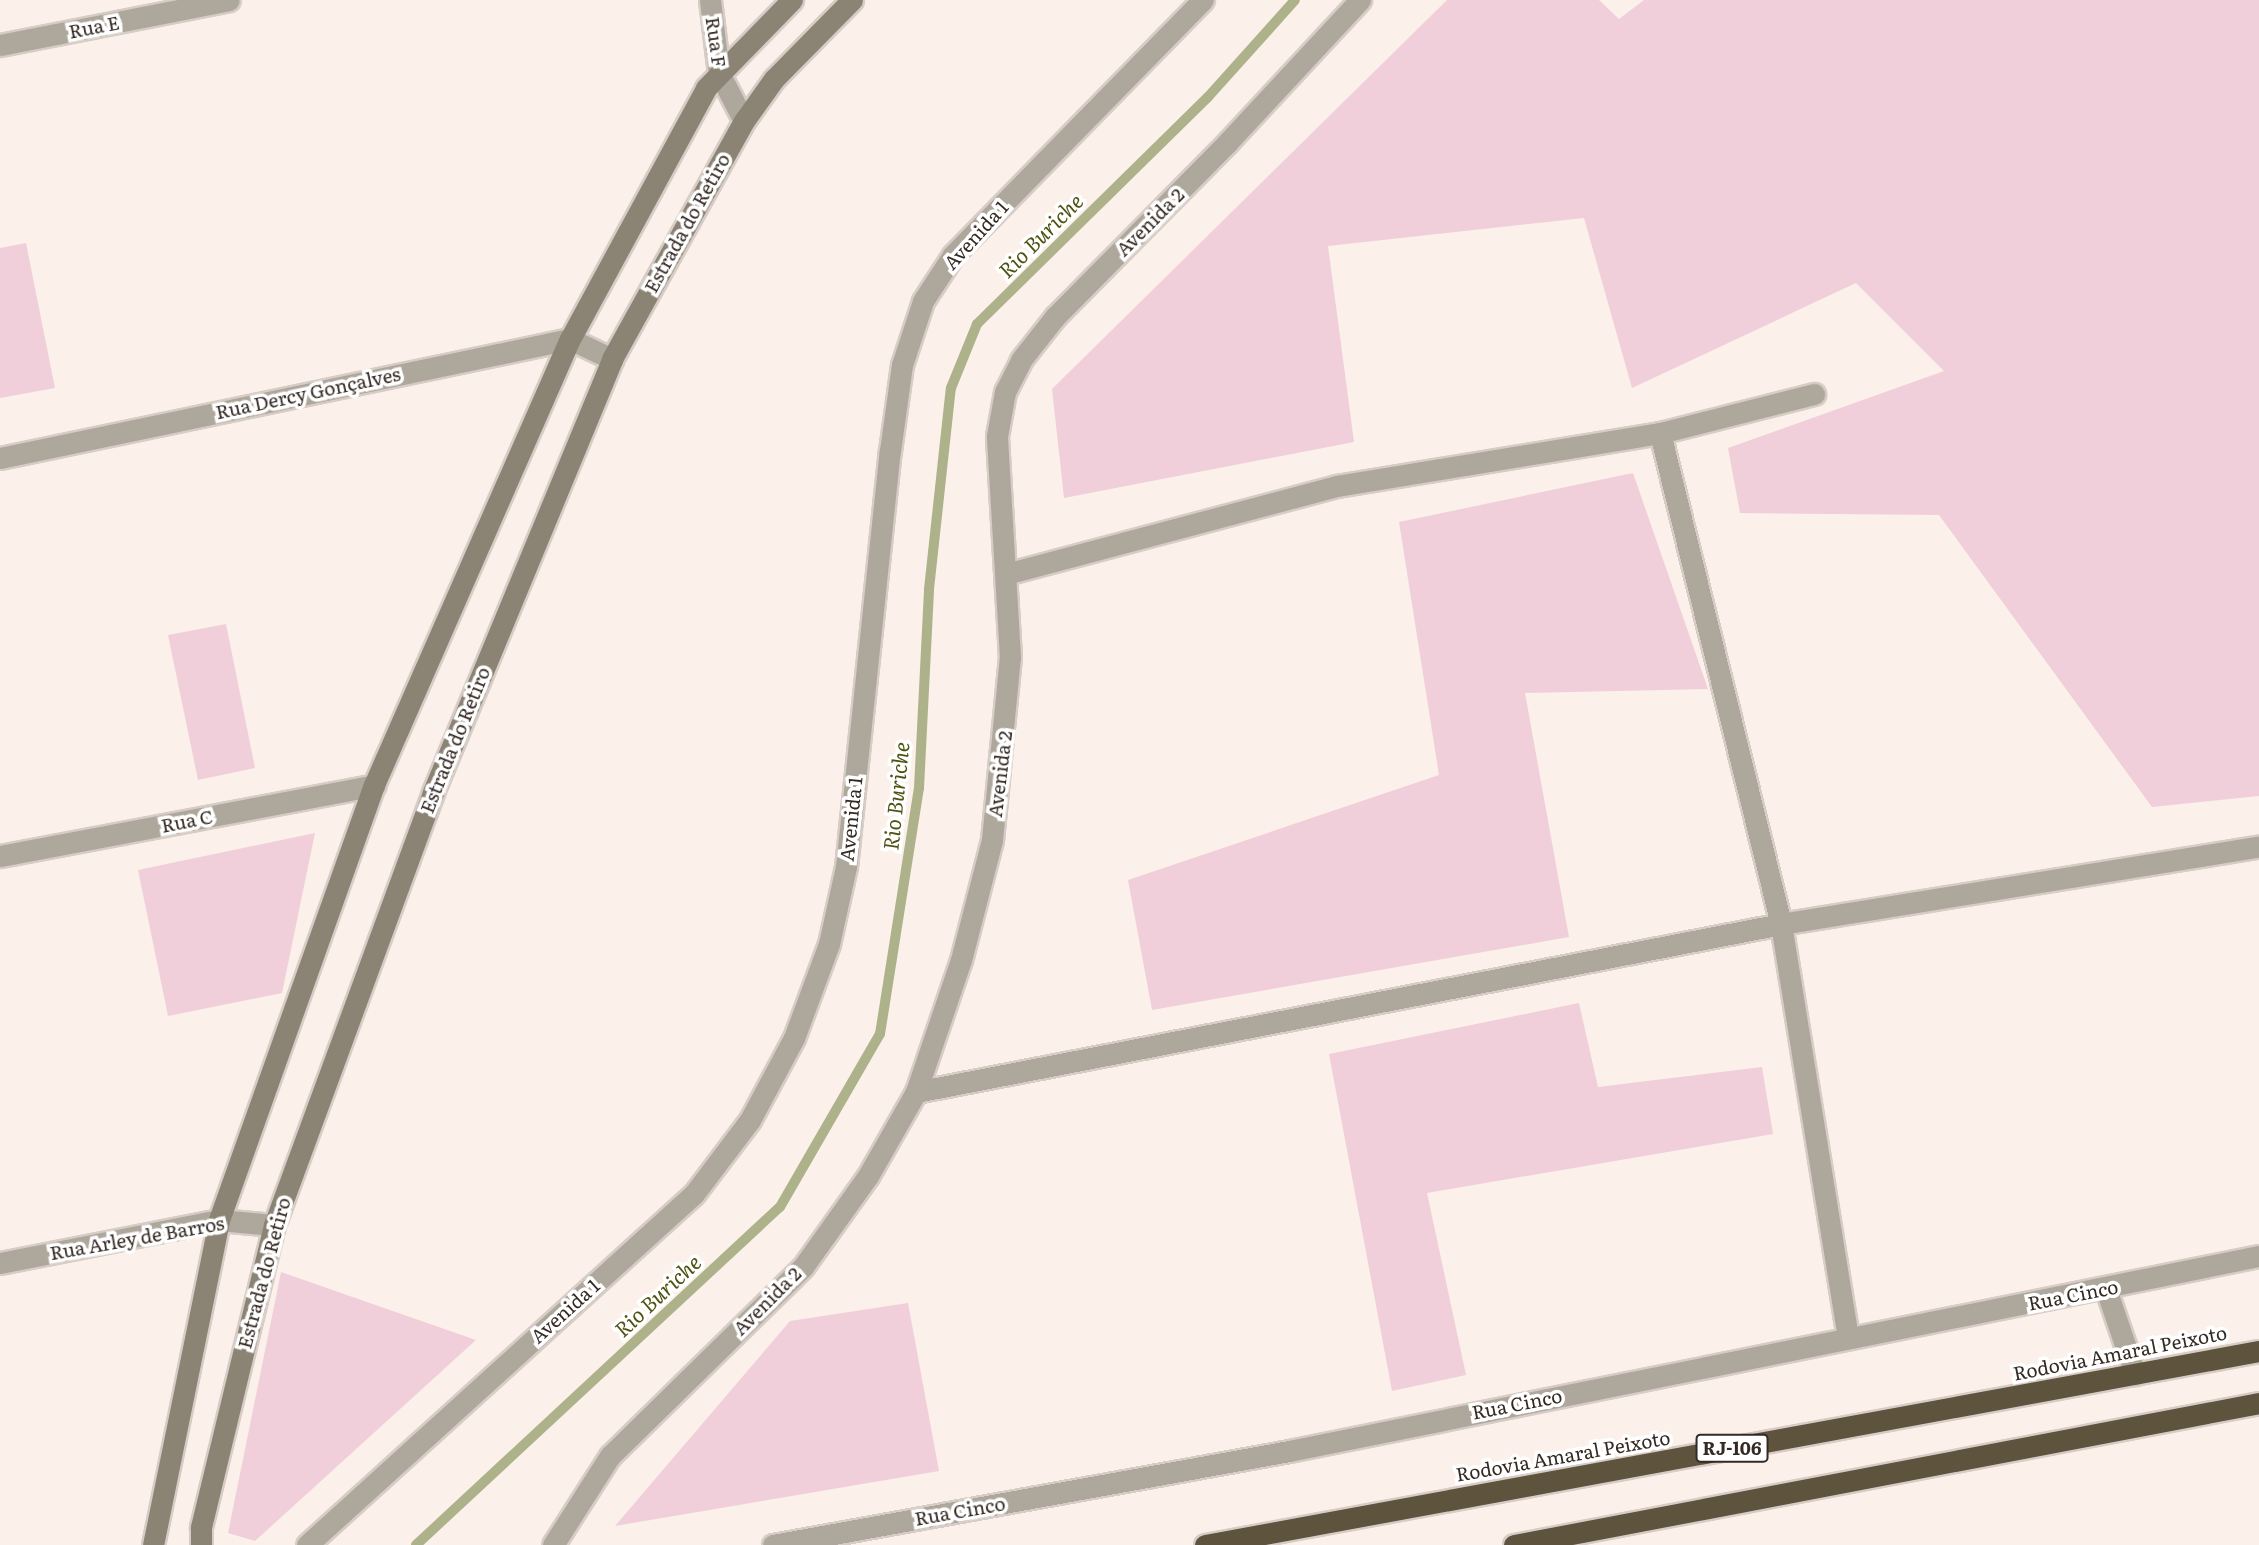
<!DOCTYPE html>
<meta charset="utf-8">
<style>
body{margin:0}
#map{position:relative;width:2259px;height:1545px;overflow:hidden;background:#fbf0ea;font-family:Literata,serif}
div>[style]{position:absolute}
.green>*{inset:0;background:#f1cfda}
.stream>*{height:10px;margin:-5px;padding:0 5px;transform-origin:5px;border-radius:5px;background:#adb28a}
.roads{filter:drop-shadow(2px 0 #d7ccc6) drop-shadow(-2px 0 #d7ccc6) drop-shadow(0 2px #d7ccc6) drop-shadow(0 -2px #d7ccc6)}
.street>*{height:21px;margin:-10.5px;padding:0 10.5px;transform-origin:10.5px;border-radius:10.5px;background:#ada79c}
.secondary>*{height:21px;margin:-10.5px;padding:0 10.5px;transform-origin:10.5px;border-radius:10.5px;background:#8b8373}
.highway>*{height:21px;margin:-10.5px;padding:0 10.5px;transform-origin:10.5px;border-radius:10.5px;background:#5e533d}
span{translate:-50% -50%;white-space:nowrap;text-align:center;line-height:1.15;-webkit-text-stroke:7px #fff;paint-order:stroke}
.shield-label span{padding:2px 5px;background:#fff;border:2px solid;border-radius:5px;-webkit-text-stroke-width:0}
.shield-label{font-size:18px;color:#342a24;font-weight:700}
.street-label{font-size:19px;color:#342a24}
.water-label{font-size:21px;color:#4e5312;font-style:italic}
</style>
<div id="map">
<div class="green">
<div style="clip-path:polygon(1447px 0,1599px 0,1619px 19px,1644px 0,2259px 0,2259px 796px,2152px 807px,1939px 515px,1740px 513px,1728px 448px,1944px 371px,1856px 283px,1632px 388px,1584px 218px,1328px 246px,1354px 442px,1064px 498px,1052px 389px)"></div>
<div style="clip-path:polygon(26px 243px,55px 388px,0 398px,0 248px)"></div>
<div style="clip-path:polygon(1633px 473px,1708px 689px,1525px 693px,1569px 937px,1152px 1010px,1128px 880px,1439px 775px,1399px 522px)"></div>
<div style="clip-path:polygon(226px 624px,255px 768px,198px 780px,168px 635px)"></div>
<div style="clip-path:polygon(315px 833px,282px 993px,168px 1016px,138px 870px)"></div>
<div style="clip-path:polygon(1579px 1003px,1598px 1087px,1762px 1067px,1773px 1134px,1427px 1193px,1466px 1375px,1392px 1391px,1329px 1054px)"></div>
<div style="clip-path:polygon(281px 1272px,476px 1340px,255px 1541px,228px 1533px)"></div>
<div style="clip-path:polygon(908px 1303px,939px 1471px,615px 1526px,790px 1321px)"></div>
</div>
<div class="stream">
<div style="left:416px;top:1545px;width:497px;rotate:-42.9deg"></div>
<div style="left:780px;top:1207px;width:200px;rotate:-60deg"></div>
<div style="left:880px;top:1034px;width:249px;rotate:-81deg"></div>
<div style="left:919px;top:788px;width:199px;rotate:-87.1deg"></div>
<div style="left:929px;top:589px;width:202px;rotate:-83.8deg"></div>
<div style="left:951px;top:388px;width:69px;rotate:-67.9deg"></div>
<div style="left:977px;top:324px;width:324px;rotate:-44.5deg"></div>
<div style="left:1208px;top:97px;width:130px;rotate:-48.1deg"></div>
</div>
<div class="roads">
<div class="street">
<div style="left:710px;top:0;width:74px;rotate:83deg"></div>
<div style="left:719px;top:73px;width:54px;rotate:62.5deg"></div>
<div style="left:0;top:45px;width:233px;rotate:-11.1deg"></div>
<div style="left:1660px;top:433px;width:506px;rotate:76.16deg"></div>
<div style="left:1781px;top:924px;width:418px;rotate:80.8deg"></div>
<div style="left:0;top:458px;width:582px;rotate:-11.79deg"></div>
<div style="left:570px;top:339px;width:47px;rotate:25.5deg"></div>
<div style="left:1006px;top:574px;width:342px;rotate:-14.9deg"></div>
<div style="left:1337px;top:486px;width:327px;rotate:-9.3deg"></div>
<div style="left:1660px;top:433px;width:159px;rotate:-14.2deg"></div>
<div style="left:0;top:856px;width:381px;rotate:-10.7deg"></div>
<div style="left:916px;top:1092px;width:881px;rotate:-10.99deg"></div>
<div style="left:1781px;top:924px;width:484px;rotate:-9.2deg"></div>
<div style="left:0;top:1263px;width:223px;rotate:-11.1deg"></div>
<div style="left:219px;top:1220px;width:55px;rotate:5.2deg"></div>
<div style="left:2106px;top:1289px;width:90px;rotate:71.2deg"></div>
<div style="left:307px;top:1545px;width:522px;rotate:-42.21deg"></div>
<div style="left:694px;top:1194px;width:93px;rotate:-52.9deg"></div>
<div style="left:750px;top:1120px;width:93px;rotate:-61.8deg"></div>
<div style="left:794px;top:1038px;width:100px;rotate:-69.6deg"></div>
<div style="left:829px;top:944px;width:79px;rotate:-77.6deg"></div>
<div style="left:846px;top:867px;width:418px;rotate:-84deg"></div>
<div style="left:890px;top:451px;width:87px;rotate:-82.1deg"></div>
<div style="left:902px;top:365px;width:67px;rotate:-71.8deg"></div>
<div style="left:923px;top:301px;width:55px;rotate:-56.9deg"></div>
<div style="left:953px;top:255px;width:357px;rotate:-45.6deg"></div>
<div style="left:553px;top:1545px;width:106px;rotate:-57.4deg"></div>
<div style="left:610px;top:1456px;width:270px;rotate:-44.4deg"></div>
<div style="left:803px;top:1267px;width:112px;rotate:-54.5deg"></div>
<div style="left:868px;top:1176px;width:97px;rotate:-60.3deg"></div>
<div style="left:916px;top:1092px;width:139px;rotate:-71.2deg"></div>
<div style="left:961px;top:960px;width:124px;rotate:-75.5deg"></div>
<div style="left:992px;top:840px;width:184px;rotate:-84.4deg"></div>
<div style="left:1010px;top:657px;width:221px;rotate:-93.4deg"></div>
<div style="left:997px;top:436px;width:45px;rotate:-79.7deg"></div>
<div style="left:1005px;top:392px;width:36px;rotate:-63deg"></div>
<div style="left:1021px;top:360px;width:55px;rotate:-51.7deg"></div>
<div style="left:1055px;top:317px;width:246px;rotate:-45.3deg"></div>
<div style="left:1228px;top:142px;width:194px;rotate:-47.1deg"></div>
<div style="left:773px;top:1545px;width:524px;rotate:-10.32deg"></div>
<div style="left:1289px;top:1451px;width:989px;rotate:-11.37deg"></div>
</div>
<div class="secondary">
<div style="left:153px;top:1545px;width:332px;rotate:-78.5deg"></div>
<div style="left:219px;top:1220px;width:462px;rotate:-70.4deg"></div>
<div style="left:374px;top:785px;width:487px;rotate:-66.3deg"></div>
<div style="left:570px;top:339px;width:285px;rotate:-61.5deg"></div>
<div style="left:706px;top:88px;width:123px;rotate:-45.7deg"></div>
<div style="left:201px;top:1545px;width:18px;rotate:-90deg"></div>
<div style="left:201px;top:1527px;width:311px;rotate:-76.4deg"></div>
<div style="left:274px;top:1225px;width:461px;rotate:-69.8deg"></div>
<div style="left:433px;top:792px;width:469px;rotate:-67.5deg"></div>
<div style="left:612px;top:359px;width:272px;rotate:-61deg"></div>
<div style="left:744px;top:121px;width:52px;rotate:-54.5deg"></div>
<div style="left:774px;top:79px;width:111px;rotate:-45.4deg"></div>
</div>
<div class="highway">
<div style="left:1205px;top:1545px;width:1072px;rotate:-10.43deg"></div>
<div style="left:1514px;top:1545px;width:758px;rotate:-10.79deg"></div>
</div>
</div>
<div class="shield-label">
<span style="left:1732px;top:1448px">RJ-106</span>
</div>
<div class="street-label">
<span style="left:94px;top:27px;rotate:-11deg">Rua E</span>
<span style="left:716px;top:42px;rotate:82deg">Rua F</span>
<span style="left:1150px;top:222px;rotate:-45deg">Avenida 2</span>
<span style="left:687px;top:223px;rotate:-61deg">Estrada do Retiro</span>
<span style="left:976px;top:235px;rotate:-48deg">Avenida 1</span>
<span style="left:308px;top:393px;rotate:-12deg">Rua Dercy Gonçalves</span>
<span style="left:455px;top:740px;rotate:-68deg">Estrada do Retiro</span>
<span style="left:1000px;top:774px;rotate:-83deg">Avenida 2</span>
<span style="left:851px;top:819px;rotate:-84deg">Avenida 1</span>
<span style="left:187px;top:821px;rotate:-11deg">Rua C</span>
<span style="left:137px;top:1238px;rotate:-10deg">Rua Arley de Barros</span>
<span style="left:264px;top:1273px;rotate:-75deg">Estrada do Retiro</span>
<span style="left:2073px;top:1295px;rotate:-11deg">Rua Cinco</span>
<span style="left:767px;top:1301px;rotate:-45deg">Avenida 2</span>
<span style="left:565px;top:1311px;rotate:-42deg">Avenida 1</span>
<span style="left:2120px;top:1353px;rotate:-11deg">Rodovia Amaral Peixoto</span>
<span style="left:1517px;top:1404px;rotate:-11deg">Rua Cinco</span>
<span style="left:1563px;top:1456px;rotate:-10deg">Rodovia Amaral Peixoto</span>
<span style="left:960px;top:1511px;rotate:-10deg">Rua Cinco</span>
</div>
<div class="water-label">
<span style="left:1040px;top:235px;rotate:-45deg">Rio Buriche</span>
<span style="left:895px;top:796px;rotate:-84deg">Rio Buriche</span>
<span style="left:657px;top:1295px;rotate:-43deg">Rio Buriche</span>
</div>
</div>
